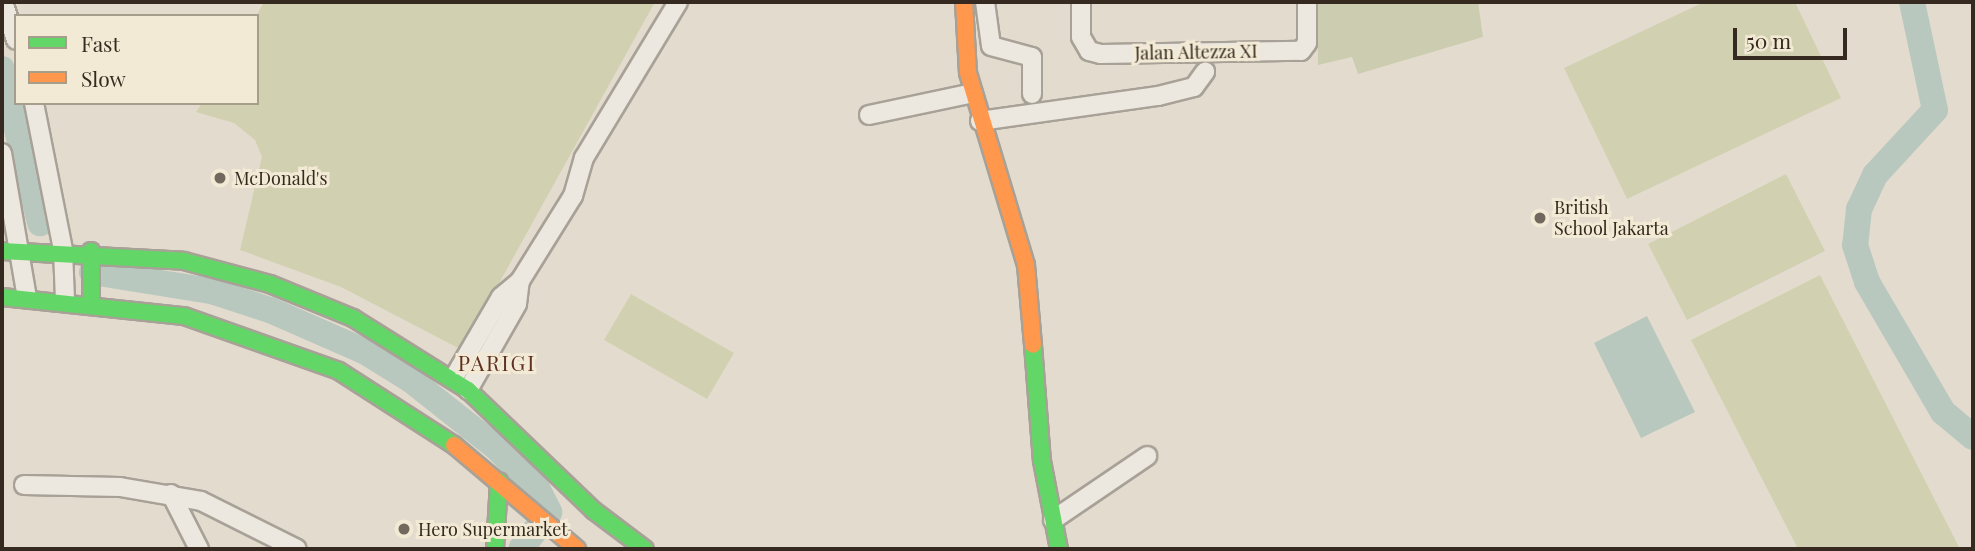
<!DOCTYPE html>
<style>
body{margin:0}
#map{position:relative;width:1975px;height:551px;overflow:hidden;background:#e3dcce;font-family:"Playfair Display",serif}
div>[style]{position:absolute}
.green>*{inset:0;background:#d1d1b2}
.cemetery>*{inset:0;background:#ccccb1}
.water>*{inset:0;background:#b9c8bf}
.river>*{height:26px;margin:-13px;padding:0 13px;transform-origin:13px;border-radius:13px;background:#b9c8bf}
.roads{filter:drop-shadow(2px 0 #a8a197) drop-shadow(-2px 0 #a8a197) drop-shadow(0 2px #a8a197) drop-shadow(0 -2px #a8a197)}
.street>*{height:18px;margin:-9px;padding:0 9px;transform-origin:9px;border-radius:9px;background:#ece7df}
.fast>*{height:16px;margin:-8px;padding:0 8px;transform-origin:8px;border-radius:8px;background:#63d668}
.slow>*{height:16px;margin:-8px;padding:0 8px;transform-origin:8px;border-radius:8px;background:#ff974d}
.dots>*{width:19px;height:19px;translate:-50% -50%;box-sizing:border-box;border:4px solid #f3ead5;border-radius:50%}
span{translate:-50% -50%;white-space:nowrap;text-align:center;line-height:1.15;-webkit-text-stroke:6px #f3ead5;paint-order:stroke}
.street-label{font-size:18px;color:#362a20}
.poi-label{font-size:18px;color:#362a20}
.left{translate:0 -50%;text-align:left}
.quarter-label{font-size:21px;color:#5f2f23;letter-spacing:2px}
.frame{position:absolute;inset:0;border:4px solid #362a20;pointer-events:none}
.legend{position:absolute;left:14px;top:14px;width:245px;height:91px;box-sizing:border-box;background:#f3ead5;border:2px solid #a79d8d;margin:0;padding:9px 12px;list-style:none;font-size:21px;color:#362a20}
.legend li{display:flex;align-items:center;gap:14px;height:35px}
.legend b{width:35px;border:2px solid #a79d8d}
.scale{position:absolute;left:1733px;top:28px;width:114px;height:32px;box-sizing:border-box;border:4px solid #362a20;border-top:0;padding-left:9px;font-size:21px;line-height:24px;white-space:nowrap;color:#362a20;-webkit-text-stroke:5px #f3ead5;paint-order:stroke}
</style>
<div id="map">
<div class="green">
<div style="clip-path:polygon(264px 2px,655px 2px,462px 350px,341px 287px,240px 250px,262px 157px,255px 140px,234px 123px,196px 112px,202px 103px,257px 103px,256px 16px)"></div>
<div style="clip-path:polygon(1704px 2px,1795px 2px,1841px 98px,1627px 199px,1564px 68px)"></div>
<div style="clip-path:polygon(1786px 174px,1825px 251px,1687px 320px,1648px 244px)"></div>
<div style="clip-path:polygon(1820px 275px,1960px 549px,1798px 549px,1691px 340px)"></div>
<div style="clip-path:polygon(631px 294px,734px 353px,707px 399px,604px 340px)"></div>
</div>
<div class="cemetery">
<div style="clip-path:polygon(1317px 2px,1478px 2px,1483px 37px,1358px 74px,1352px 57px,1318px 65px)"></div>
</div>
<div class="water">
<div style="clip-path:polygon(1647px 316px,1695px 412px,1641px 438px,1594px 343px)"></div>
</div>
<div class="river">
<div style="left:1912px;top:2px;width:110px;rotate:78deg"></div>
<div style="left:1935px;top:110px;width:88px;rotate:132.7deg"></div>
<div style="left:1875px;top:175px;width:38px;rotate:115deg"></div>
<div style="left:1859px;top:209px;width:36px;rotate:96deg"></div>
<div style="left:1855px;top:245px;width:39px;rotate:72deg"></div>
<div style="left:1867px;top:282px;width:151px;rotate:59.7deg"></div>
<div style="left:1943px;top:412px;width:39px;rotate:40deg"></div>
<div style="left:2px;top:69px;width:159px;rotate:76.1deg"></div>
<div style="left:92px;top:272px;width:121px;rotate:9.1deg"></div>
<div style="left:211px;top:291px;width:62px;rotate:17.9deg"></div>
<div style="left:270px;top:310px;width:103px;rotate:23.6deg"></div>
<div style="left:364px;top:351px;width:55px;rotate:31.7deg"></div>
<div style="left:411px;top:380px;width:110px;rotate:38.3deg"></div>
<div style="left:497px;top:448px;width:59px;rotate:45.7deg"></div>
<div style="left:538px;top:490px;width:25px;rotate:63deg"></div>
<div style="left:549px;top:512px;width:46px;rotate:127.1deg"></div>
</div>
<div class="roads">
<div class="street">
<div style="left:3px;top:2px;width:40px;rotate:71.1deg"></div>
<div style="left:985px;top:2px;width:44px;rotate:82.2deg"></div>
<div style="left:991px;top:46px;width:42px;rotate:15deg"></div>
<div style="left:1032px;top:57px;width:37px;rotate:90deg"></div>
<div style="left:1081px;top:2px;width:35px;rotate:90deg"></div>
<div style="left:1081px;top:37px;width:16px;rotate:60deg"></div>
<div style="left:1089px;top:51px;width:12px;rotate:14deg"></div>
<div style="left:1101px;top:54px;width:200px;rotate:-0.9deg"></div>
<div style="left:1301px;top:51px;width:10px;rotate:-53deg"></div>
<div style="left:1307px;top:43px;width:41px;rotate:-90deg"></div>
<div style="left:34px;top:103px;width:150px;rotate:78.8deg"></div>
<div style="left:63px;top:250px;width:50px;rotate:87.7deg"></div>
<div style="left:869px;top:115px;width:106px;rotate:-11.9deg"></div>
<div style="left:980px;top:121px;width:180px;rotate:-8deg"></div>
<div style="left:1158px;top:96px;width:37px;rotate:-14deg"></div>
<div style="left:1194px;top:87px;width:19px;rotate:-54deg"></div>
<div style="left:2px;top:153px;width:146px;rotate:80.2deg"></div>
<div style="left:453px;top:379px;width:95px;rotate:-59.7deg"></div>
<div style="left:501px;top:297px;width:25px;rotate:-40deg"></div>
<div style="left:520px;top:281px;width:100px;rotate:-58.1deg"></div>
<div style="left:573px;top:196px;width:40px;rotate:-74deg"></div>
<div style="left:584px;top:158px;width:182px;rotate:-58.9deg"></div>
<div style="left:468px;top:390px;width:99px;rotate:-60.3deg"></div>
<div style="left:517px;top:304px;width:23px;rotate:-83deg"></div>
<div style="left:24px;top:485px;width:96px;rotate:1.2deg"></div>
<div style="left:120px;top:487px;width:82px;rotate:9.8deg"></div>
<div style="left:201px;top:501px;width:107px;rotate:26.6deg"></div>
<div style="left:171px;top:494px;width:62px;rotate:63deg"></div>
<div style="left:1053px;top:520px;width:114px;rotate:-34.2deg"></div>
</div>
<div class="fast">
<div style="left:2px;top:251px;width:182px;rotate:3.1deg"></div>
<div style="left:184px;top:261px;width:89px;rotate:15deg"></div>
<div style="left:270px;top:284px;width:90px;rotate:22.3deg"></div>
<div style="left:353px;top:318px;width:136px;rotate:32.1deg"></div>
<div style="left:468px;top:390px;width:173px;rotate:43.8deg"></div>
<div style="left:593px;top:510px;width:65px;rotate:36.9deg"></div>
<div style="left:91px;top:251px;width:51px;rotate:90deg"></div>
<div style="left:2px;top:297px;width:183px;rotate:6deg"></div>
<div style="left:184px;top:316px;width:164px;rotate:19.5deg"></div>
<div style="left:339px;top:371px;width:137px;rotate:32.8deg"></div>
<div style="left:1033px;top:345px;width:116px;rotate:85.6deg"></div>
<div style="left:1042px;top:461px;width:90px;rotate:79.1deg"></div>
<div style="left:495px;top:549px;width:68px;rotate:-86.6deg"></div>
</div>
<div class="slow">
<div style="left:964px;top:2px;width:71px;rotate:86.8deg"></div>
<div style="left:968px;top:73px;width:201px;rotate:73.2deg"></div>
<div style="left:1026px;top:265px;width:80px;rotate:85deg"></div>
<div style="left:454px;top:445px;width:161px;rotate:40.2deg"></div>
</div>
</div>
<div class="dots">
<div style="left:220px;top:178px;background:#73685d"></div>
<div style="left:1540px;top:218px;background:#73685d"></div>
<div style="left:404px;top:529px;background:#73685d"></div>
</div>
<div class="street-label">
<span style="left:1196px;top:52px;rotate:-1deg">Jalan Altezza XI</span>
</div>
<div class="poi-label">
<span class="left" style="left:234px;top:178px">McDonald's</span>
<span class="left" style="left:1554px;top:218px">British<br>School Jakarta</span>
<span class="left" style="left:418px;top:529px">Hero Supermarket</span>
</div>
<div class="quarter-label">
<span style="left:497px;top:362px">PARIGI</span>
</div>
<div class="frame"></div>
<ul class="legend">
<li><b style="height:9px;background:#63d668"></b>Fast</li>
<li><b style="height:9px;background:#ff974d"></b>Slow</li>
</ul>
<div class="scale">50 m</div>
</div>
